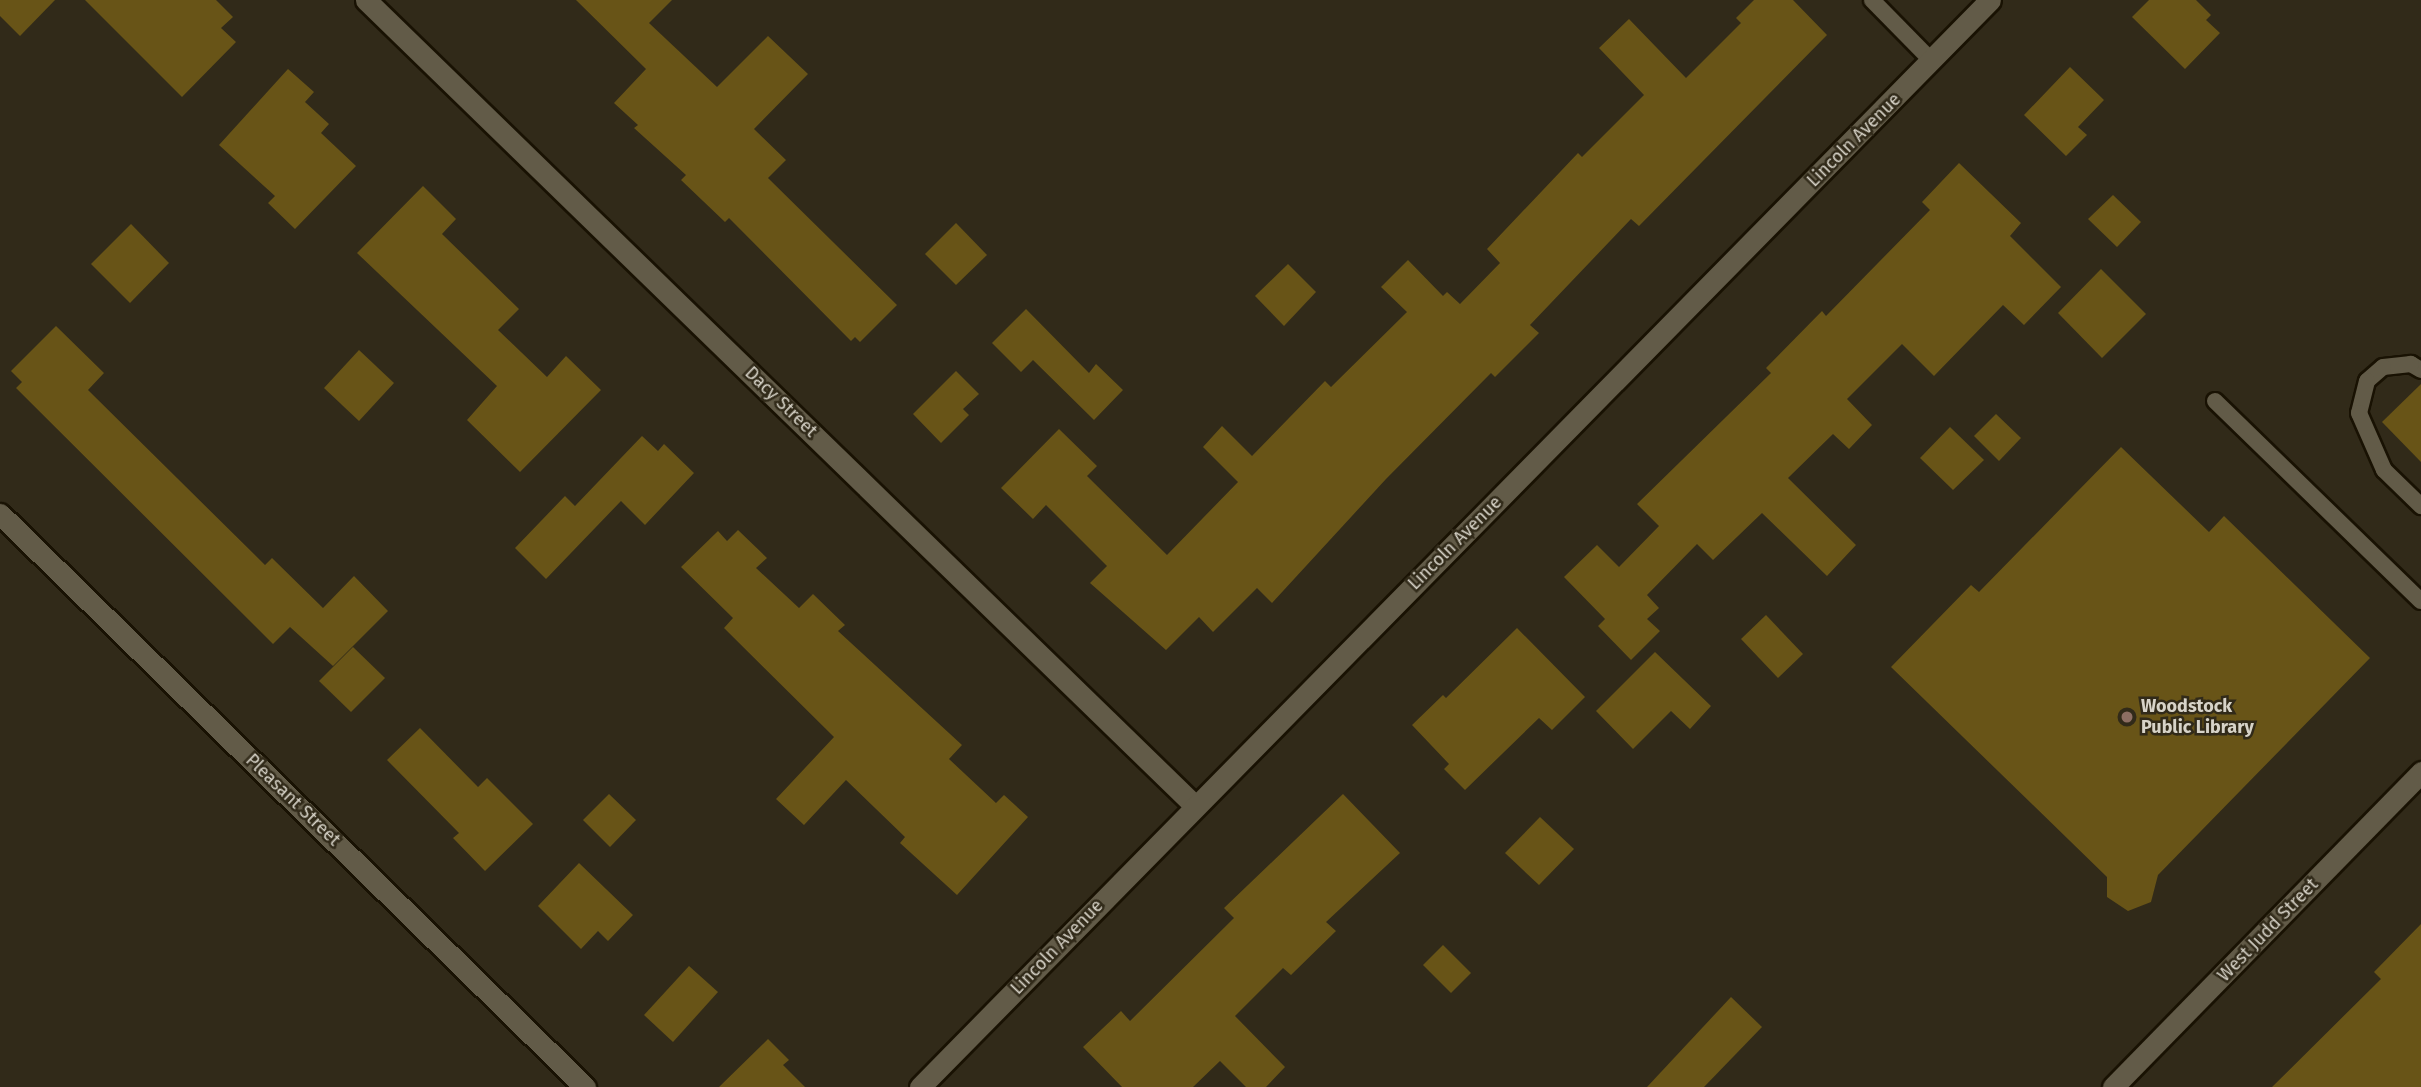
<!DOCTYPE html>
<style>
body{margin:0}
#map{position:relative;width:2421px;height:1087px;overflow:hidden;background:#312a19;font-family:"Fira Sans",sans-serif}
div>[style]{position:absolute}
.building>*{inset:0;background:#685417}
.roads{filter:drop-shadow(2px 0 #191203) drop-shadow(-2px 0 #191203) drop-shadow(0 2px #191203) drop-shadow(0 -2px #191203)}
.lane>*{height:16px;margin:-8px;padding:0 8px;transform-origin:8px;border-radius:8px;background:#625b48}
.street>*{height:21px;margin:-10.5px;padding:0 10.5px;transform-origin:10.5px;border-radius:10.5px;background:#625b48}
.dots>*{width:19px;height:19px;translate:-50% -50%;box-sizing:border-box;border:4px solid #312a19;border-radius:50%}
span{translate:-50% -50%;white-space:nowrap;text-align:center;line-height:1.15;-webkit-text-stroke:5px #312a19;paint-order:stroke}
.street-label{font-size:18px;color:#d7d3c8}
.poi-label{font-size:18px;color:#d7d3c8;font-weight:700}
.left{translate:0 -50%;text-align:left}
</style>
<div id="map">
<div class="building">
<div style="clip-path:polygon(0 0,55px 0,20px 36px,0 16px)"></div>
<div style="clip-path:polygon(85px 0,216px 0,233px 17px,221px 28px,236px 42px,182px 97px)"></div>
<div style="clip-path:polygon(576px 0,672px 0,649px 23px,717px 87px,768px 36px,808px 74px,754px 129px,786px 160px,768px 178px,897px 305px,860px 342px,855px 337px,851px 341px,729px 218px,725px 222px,681px 180px,686px 175px,634px 128px,638px 125px,614px 103px,646px 69px)"></div>
<div style="clip-path:polygon(1754px 0,1793px 0,1827px 35px,1639px 226px,1631px 219px,1530px 325px,1539px 333px,1495px 377px,1491px 373px,1386px 479px,1272px 603px,1257px 588px,1213px 632px,1199px 617px,1166px 650px,1090px 583px,1107px 566px,1046px 505px,1033px 519px,1001px 488px,1059px 429px,1097px 466px,1087px 476px,1167px 555px,1238px 482px,1203px 447px,1222px 426px,1252px 456px,1325px 381px,1331px 387px,1407px 312px,1381px 287px,1408px 260px,1443px 296px,1447px 292px,1460px 304px,1500px 263px,1487px 249px,1578px 153px,1582px 157px,1644px 95px,1599px 48px,1629px 19px,1686px 78px,1741px 23px,1736px 18px)"></div>
<div style="clip-path:polygon(2149px 0,2196px 0,2211px 15px,2206px 20px,2220px 33px,2185px 69px,2132px 17px)"></div>
<div style="clip-path:polygon(2070px 67px,2104px 100px,2078px 127px,2087px 135px,2066px 156px,2024px 115px)"></div>
<div style="clip-path:polygon(288px 69px,314px 92px,305px 102px,329px 124px,321px 133px,356px 166px,295px 229px,268px 203px,275px 196px,219px 145px)"></div>
<div style="clip-path:polygon(1959px 163px,2021px 223px,2010px 236px,2061px 287px,2024px 325px,2003px 305px,1934px 376px,1902px 344px,1847px 399px,1872px 425px,1849px 449px,1833px 434px,1788px 478px,1856px 545px,1827px 576px,1762px 513px,1713px 560px,1697px 544px,1647px 595px,1659px 608px,1647px 619px,1660px 631px,1631px 660px,1598px 626px,1605px 619px,1564px 577px,1597px 545px,1619px 567px,1659px 526px,1637px 504px,1771px 373px,1766px 368px,1822px 311px,1826px 316px,1930px 210px,1922px 202px)"></div>
<div style="clip-path:polygon(423px 186px,456px 219px,442px 234px,519px 309px,498px 330px,547px 377px,566px 356px,601px 390px,520px 472px,467px 420px,497px 386px,357px 253px)"></div>
<div style="clip-path:polygon(2113px 195px,2141px 222px,2117px 247px,2088px 219px)"></div>
<div style="clip-path:polygon(956px 223px,987px 255px,956px 285px,925px 254px)"></div>
<div style="clip-path:polygon(131px 224px,169px 263px,130px 303px,91px 264px)"></div>
<div style="clip-path:polygon(1288px 264px,1316px 292px,1284px 326px,1255px 296px)"></div>
<div style="clip-path:polygon(2101px 269px,2146px 314px,2102px 358px,2058px 313px)"></div>
<div style="clip-path:polygon(1026px 309px,1089px 373px,1096px 364px,1123px 390px,1094px 420px,1033px 360px,1021px 372px,992px 343px)"></div>
<div style="clip-path:polygon(56px 326px,104px 373px,88px 390px,265px 565px,272px 558px,323px 608px,354px 576px,388px 611px,333px 666px,290px 627px,273px 644px,16px 388px,22px 382px,11px 371px)"></div>
<div style="clip-path:polygon(359px 350px,394px 383px,359px 421px,324px 388px)"></div>
<div style="clip-path:polygon(956px 371px,979px 394px,963px 409px,969px 415px,941px 443px,913px 414px)"></div>
<div style="clip-path:polygon(2421px 384px,2421px 462px,2382px 422px)"></div>
<div style="clip-path:polygon(1996px 414px,2021px 438px,1999px 461px,1974px 436px)"></div>
<div style="clip-path:polygon(1950px 427px,1984px 460px,1953px 490px,1920px 458px)"></div>
<div style="clip-path:polygon(642px 436px,658px 451px,664px 444px,694px 473px,645px 525px,621px 501px,546px 579px,515px 548px,565px 496px,575px 506px)"></div>
<div style="clip-path:polygon(2121px 447px,2209px 532px,2224px 516px,2370px 658px,2158px 875px,2151px 902px,2128px 911px,2107px 897px,2107px 877px,1891px 667px,1971px 585px,1979px 592px)"></div>
<div style="clip-path:polygon(738px 530px,767px 558px,756px 568px,799px 608px,813px 594px,845px 625px,838px 631px,962px 745px,949px 759px,996px 803px,1004px 795px,1028px 817px,957px 895px,900px 843px,905px 837px,846px 780px,804px 825px,776px 799px,834px 737px,724px 628px,733px 618px,681px 567px,718px 531px,727px 541px)"></div>
<div style="clip-path:polygon(1766px 615px,1803px 654px,1778px 678px,1741px 639px)"></div>
<div style="clip-path:polygon(1517px 628px,1585px 697px,1552px 730px,1539px 718px,1465px 790px,1444px 769px,1449px 764px,1412px 725px,1443px 695px,1446px 698px)"></div>
<div style="clip-path:polygon(353px 647px,385px 678px,351px 712px,319px 681px)"></div>
<div style="clip-path:polygon(1655px 652px,1711px 706px,1690px 729px,1671px 711px,1633px 749px,1596px 711px)"></div>
<div style="clip-path:polygon(420px 728px,478px 787px,487px 778px,533px 824px,485px 871px,453px 838px,459px 833px,387px 760px)"></div>
<div style="clip-path:polygon(609px 794px,636px 820px,610px 847px,583px 820px)"></div>
<div style="clip-path:polygon(1343px 794px,1400px 853px,1326px 922px,1336px 931px,1291px 975px,1283px 968px,1235px 1016px,1285px 1067px,1266px 1087px,1246px 1087px,1220px 1061px,1193px 1087px,1122px 1087px,1083px 1047px,1121px 1011px,1130px 1021px,1234px 918px,1224px 908px)"></div>
<div style="clip-path:polygon(1540px 817px,1574px 849px,1539px 885px,1505px 853px)"></div>
<div style="clip-path:polygon(579px 863px,633px 915px,608px 941px,598px 931px,581px 949px,538px 906px)"></div>
<div style="clip-path:polygon(2421px 924px,2421px 1087px,2272px 1087px,2381px 979px,2374px 972px)"></div>
<div style="clip-path:polygon(1443px 945px,1471px 973px,1451px 993px,1423px 965px)"></div>
<div style="clip-path:polygon(689px 966px,718px 992px,673px 1042px,644px 1015px)"></div>
<div style="clip-path:polygon(1731px 997px,1762px 1027px,1704px 1087px,1647px 1087px)"></div>
<div style="clip-path:polygon(768px 1039px,789px 1060px,783px 1065px,805px 1087px,719px 1087px)"></div>
</div>
<div class="roads">
<div class="lane">
<div style="left:1872px;top:0;width:86px;rotate:45.5deg"></div>
<div style="left:2421px;top:370px;width:12px;rotate:-149deg"></div>
<div style="left:2411px;top:364px;width:28px;rotate:174deg"></div>
<div style="left:2383px;top:367px;width:21px;rotate:139deg"></div>
<div style="left:2367px;top:381px;width:33px;rotate:104deg"></div>
<div style="left:2359px;top:413px;width:62px;rotate:66.3deg"></div>
<div style="left:2384px;top:470px;width:52px;rotate:44.2deg"></div>
<div style="left:2215px;top:401px;width:287px;rotate:44.2deg"></div>
</div>
<div class="street">
<div style="left:366px;top:0;width:1156px;rotate:44.19deg"></div>
<div style="left:0;top:514px;width:819px;rotate:44.41deg"></div>
<div style="left:920px;top:1087px;width:1525px;rotate:-45.45deg"></div>
<div style="left:2113px;top:1087px;width:441px;rotate:-45.6deg"></div>
</div>
</div>
<div class="dots">
<div style="left:2127px;top:717px;background:#8d6e63"></div>
</div>
<div class="street-label">
<span style="left:1854px;top:140px;rotate:-45deg">Lincoln Avenue</span>
<span style="left:781px;top:402px;rotate:44deg">Dacy Street</span>
<span style="left:1455px;top:543px;rotate:-45deg">Lincoln Avenue</span>
<span style="left:293px;top:800px;rotate:44deg">Pleasant Street</span>
<span style="left:2268px;top:930px;rotate:-46deg">West Judd Street</span>
<span style="left:1057px;top:947px;rotate:-46deg">Lincoln Avenue</span>
</div>
<div class="poi-label">
<span class="left" style="left:2141px;top:717px">Woodstock<br>Public Library</span>
</div>
</div>
